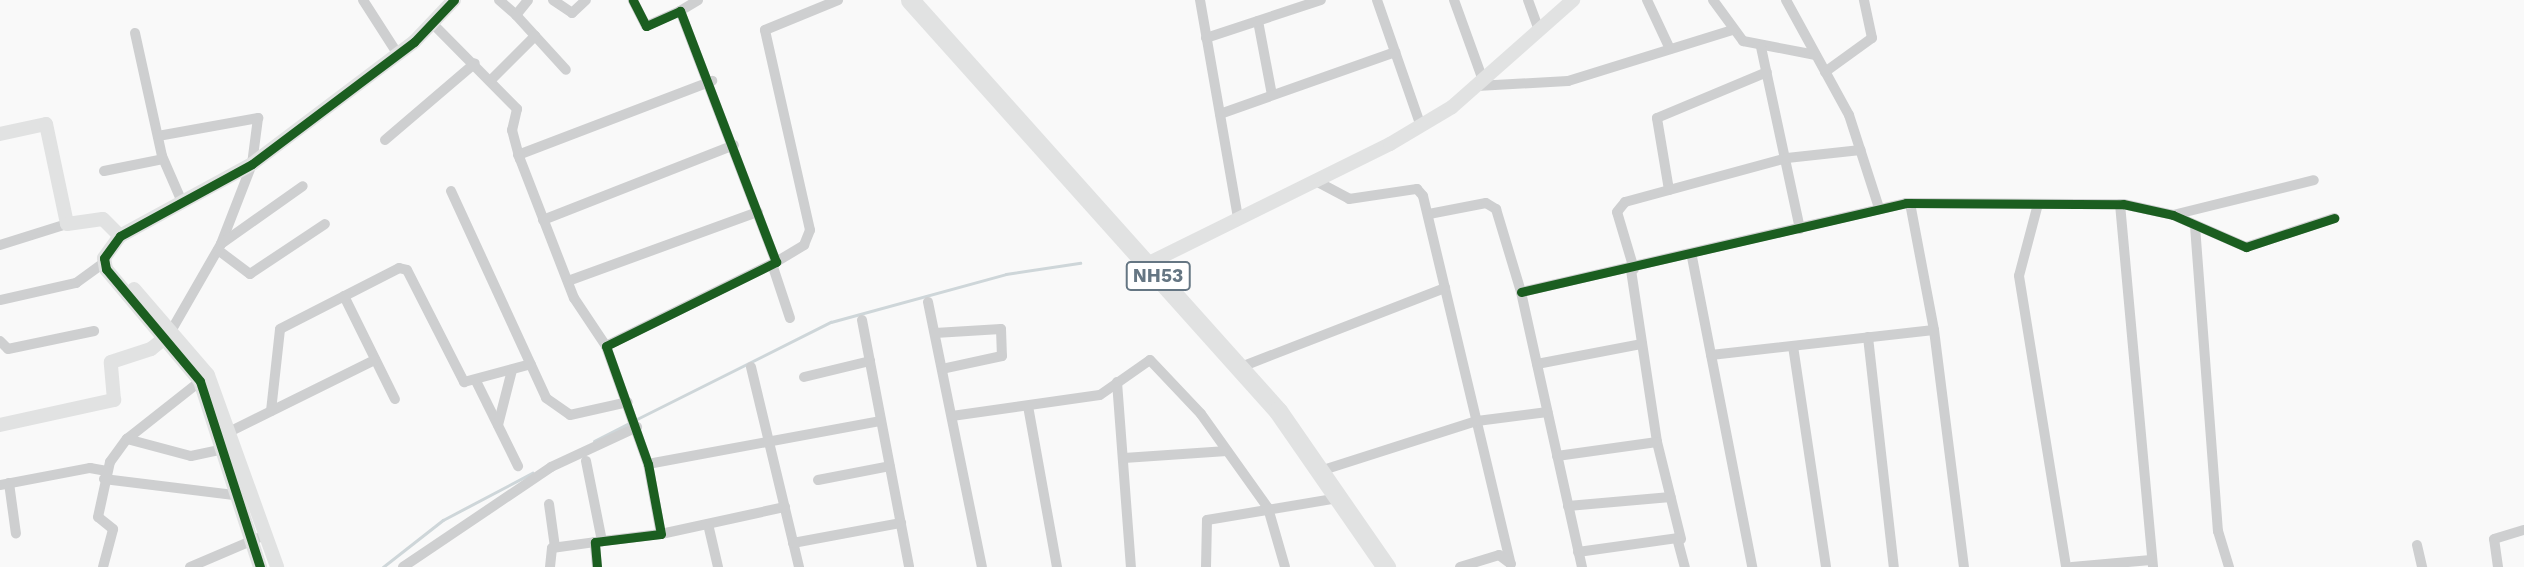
<!DOCTYPE html>
<style>
body{margin:0}
#map{position:relative;width:2524px;height:567px;overflow:hidden;background:#f9f9f9;font-family:"Work Sans",sans-serif}
div>[style]{position:absolute}
.stream>*{height:2.5px;margin:-1.25px;padding:0 1.25px;transform-origin:1.25px;border-radius:1.25px;background:#ced6d9}
.street>*{height:10px;margin:-5px;padding:0 5px;transform-origin:5px;border-radius:5px;background:#cecfd0}
.secondary>*{height:14px;margin:-7px;padding:0 7px;transform-origin:7px;border-radius:7px;background:#e1e2e2}
.highway>*{height:19px;margin:-9.5px;padding:0 9.5px;transform-origin:9.5px;border-radius:9.5px;background:#e1e2e2}
.cycleway>*{height:9px;margin:-4.5px;padding:0 4.5px;transform-origin:4.5px;border-radius:4.5px;background:#1b5e20}
span{translate:-50% -50%;white-space:nowrap;text-align:center;line-height:1.15;-webkit-text-stroke:7px #fff;paint-order:stroke}
.shield-label span{padding:2px 5px;background:#fff;border:2px solid;border-radius:5px;-webkit-text-stroke-width:0}
.shield-label{font-size:19px;color:#657683;font-weight:700}
</style>
<div id="map">
<div class="stream">
<div style="left:635px;top:420px;width:219px;rotate:-26.6deg"></div>
<div style="left:831px;top:322px;width:181px;rotate:-15.3deg"></div>
<div style="left:1006px;top:274px;width:75px;rotate:-8.5deg"></div>
<div style="left:594px;top:441px;width:39px;rotate:-27deg"></div>
<div style="left:383px;top:567px;width:76px;rotate:-38.1deg"></div>
<div style="left:443px;top:520px;width:101px;rotate:-27.8deg"></div>
</div>
<div class="street">
<div style="left:363px;top:0;width:63px;rotate:57.3deg"></div>
<div style="left:499px;top:0;width:23px;rotate:41deg"></div>
<div style="left:516px;top:15px;width:19px;rotate:-51deg"></div>
<div style="left:553px;top:0;width:23px;rotate:34deg"></div>
<div style="left:572px;top:13px;width:19px;rotate:-43deg"></div>
<div style="left:1200px;top:0;width:221px;rotate:80.1deg"></div>
<div style="left:1377px;top:0;width:133px;rotate:70.8deg"></div>
<div style="left:1454px;top:0;width:85px;rotate:70.1deg"></div>
<div style="left:1528px;top:0;width:33px;rotate:70deg"></div>
<div style="left:1647px;top:0;width:54px;rotate:64.9deg"></div>
<div style="left:1713px;top:0;width:51px;rotate:53.8deg"></div>
<div style="left:1743px;top:41px;width:74px;rotate:10.9deg"></div>
<div style="left:1786px;top:0;width:131px;rotate:61.3deg"></div>
<div style="left:1849px;top:115px;width:98px;rotate:72.1deg"></div>
<div style="left:680px;top:11px;width:21px;rotate:-31deg"></div>
<div style="left:516px;top:15px;width:74px;rotate:47.7deg"></div>
<div style="left:1258px;top:21px;width:75px;rotate:79.3deg"></div>
<div style="left:432px;top:23px;width:121px;rotate:45.3deg"></div>
<div style="left:517px;top:109px;width:22px;rotate:103deg"></div>
<div style="left:512px;top:130px;width:30px;rotate:75deg"></div>
<div style="left:520px;top:159px;width:149px;rotate:68.8deg"></div>
<div style="left:574px;top:298px;width:58px;rotate:56.3deg"></div>
<div style="left:135px;top:33px;width:126px;rotate:77.6deg"></div>
<div style="left:162px;top:156px;width:50px;rotate:66.5deg"></div>
<div style="left:1206px;top:38px;width:121px;rotate:-18.3deg"></div>
<div style="left:1761px;top:47px;width:186px;rotate:77.9deg"></div>
<div style="left:1825px;top:72px;width:58px;rotate:-35.9deg"></div>
<div style="left:1872px;top:38px;width:39px;rotate:-102deg"></div>
<div style="left:492px;top:79px;width:61px;rotate:-45deg"></div>
<div style="left:1477px;top:86px;width:91px;rotate:-3.1deg"></div>
<div style="left:1568px;top:81px;width:173px;rotate:-17.2deg"></div>
<div style="left:1220px;top:114px;width:186px;rotate:-19.5deg"></div>
<div style="left:158px;top:136px;width:102px;rotate:-10.2deg"></div>
<div style="left:258px;top:118px;width:46px;rotate:97.4deg"></div>
<div style="left:252px;top:164px;width:86px;rotate:111.2deg"></div>
<div style="left:221px;top:244px;width:100px;rotate:119.9deg"></div>
<div style="left:385px;top:140px;width:118px;rotate:-40.5deg"></div>
<div style="left:518px;top:155px;width:208px;rotate:-20.9deg"></div>
<div style="left:104px;top:171px;width:60px;rotate:-11.5deg"></div>
<div style="left:1314px;top:180px;width:40px;rotate:28deg"></div>
<div style="left:1349px;top:199px;width:69px;rotate:-8.4deg"></div>
<div style="left:1417px;top:189px;width:9px;rotate:49deg"></div>
<div style="left:1423px;top:196px;width:378px;rotate:76.6deg"></div>
<div style="left:1669px;top:190px;width:73px;rotate:-99.5deg"></div>
<div style="left:1657px;top:118px;width:119px;rotate:-22.7deg"></div>
<div style="left:451px;top:191px;width:228px;rotate:65.3deg"></div>
<div style="left:546px;top:398px;width:29px;rotate:35deg"></div>
<div style="left:570px;top:415px;width:59px;rotate:-12.6deg"></div>
<div style="left:1910px;top:203px;width:129px;rotate:79.3deg"></div>
<div style="left:1934px;top:330px;width:239px;rotate:82.8deg"></div>
<div style="left:2038px;top:204px;width:74px;rotate:104.8deg"></div>
<div style="left:2019px;top:276px;width:295px;rotate:80.8deg"></div>
<div style="left:2120px;top:204px;width:364px;rotate:84.8deg"></div>
<div style="left:1429px;top:214px;width:58px;rotate:-10.9deg"></div>
<div style="left:1486px;top:203px;width:12px;rotate:31deg"></div>
<div style="left:1496px;top:209px;width:87px;rotate:73.2deg"></div>
<div style="left:1521px;top:292px;width:282px;rotate:77.5deg"></div>
<div style="left:2173px;top:215px;width:145px;rotate:-13.9deg"></div>
<div style="left:543px;top:220px;width:205px;rotate:-21.4deg"></div>
<div style="left:2195px;top:226px;width:306px;rotate:85.7deg"></div>
<div style="left:2218px;top:531px;width:38px;rotate:73deg"></div>
<div style="left:221px;top:244px;width:100px;rotate:-35.3deg"></div>
<div style="left:0;top:245px;width:70px;rotate:-17.4deg"></div>
<div style="left:218px;top:250px;width:40px;rotate:37deg"></div>
<div style="left:250px;top:274px;width:90px;rotate:-33.7deg"></div>
<div style="left:1692px;top:257px;width:316px;rotate:79deg"></div>
<div style="left:776px;top:262px;width:33px;rotate:-31deg"></div>
<div style="left:804px;top:245px;width:16px;rotate:-68deg"></div>
<div style="left:810px;top:230px;width:205px;rotate:-102.7deg"></div>
<div style="left:765px;top:30px;width:79px;rotate:-22.3deg"></div>
<div style="left:772px;top:264px;width:57px;rotate:71.6deg"></div>
<div style="left:1634px;top:269px;width:59px;rotate:-106.6deg"></div>
<div style="left:1617px;top:212px;width:13px;rotate:-51deg"></div>
<div style="left:1625px;top:202px;width:168px;rotate:-15.2deg"></div>
<div style="left:1787px;top:158px;width:74px;rotate:-6.2deg"></div>
<div style="left:1631px;top:270px;width:174px;rotate:81.4deg"></div>
<div style="left:568px;top:281px;width:202px;rotate:-20deg"></div>
<div style="left:1521px;top:292px;width:395px;rotate:-13deg"></div>
<div style="left:1906px;top:203px;width:217px;rotate:0.3deg"></div>
<div style="left:2123px;top:204px;width:51px;rotate:12.4deg"></div>
<div style="left:2173px;top:215px;width:80px;rotate:23.7deg"></div>
<div style="left:2246px;top:247px;width:93px;rotate:-18.2deg"></div>
<div style="left:344px;top:296px;width:115px;rotate:63.7deg"></div>
<div style="left:0;top:300px;width:78px;rotate:-12.6deg"></div>
<div style="left:76px;top:283px;width:36px;rotate:-36deg"></div>
<div style="left:928px;top:302px;width:270px;rotate:78.5deg"></div>
<div style="left:862px;top:320px;width:251px;rotate:79.2deg"></div>
<div style="left:935px;top:333px;width:66px;rotate:-3.5deg"></div>
<div style="left:1001px;top:329px;width:27px;rotate:88deg"></div>
<div style="left:1002px;top:356px;width:61px;rotate:167.8deg"></div>
<div style="left:1868px;top:337px;width:231px;rotate:83.6deg"></div>
<div style="left:0;top:341px;width:11px;rotate:45deg"></div>
<div style="left:8px;top:349px;width:88px;rotate:-11.8deg"></div>
<div style="left:1793px;top:346px;width:223px;rotate:81.5deg"></div>
<div style="left:1711px;top:355px;width:224px;rotate:-6.4deg"></div>
<div style="left:1537px;top:364px;width:107px;rotate:-10.8deg"></div>
<div style="left:751px;top:367px;width:206px;rotate:76.5deg"></div>
<div style="left:1241px;top:367px;width:219px;rotate:-21.2deg"></div>
<div style="left:804px;top:377px;width:68px;rotate:-13.6deg"></div>
<div style="left:476px;top:381px;width:95px;rotate:63.7deg"></div>
<div style="left:1117px;top:382px;width:186px;rotate:85.7deg"></div>
<div style="left:1028px;top:406px;width:164px;rotate:79.8deg"></div>
<div style="left:271px;top:411px;width:82px;rotate:-83.7deg"></div>
<div style="left:280px;top:329px;width:134px;rotate:-27.1deg"></div>
<div style="left:399px;top:268px;width:8px;rotate:14deg"></div>
<div style="left:407px;top:270px;width:126px;rotate:63deg"></div>
<div style="left:464px;top:382px;width:69px;rotate:-15deg"></div>
<div style="left:952px;top:416px;width:149px;rotate:-8.1deg"></div>
<div style="left:1100px;top:395px;width:61px;rotate:-35deg"></div>
<div style="left:1150px;top:360px;width:74px;rotate:46.6deg"></div>
<div style="left:1201px;top:414px;width:115px;rotate:54.5deg"></div>
<div style="left:1268px;top:508px;width:61px;rotate:73.9deg"></div>
<div style="left:498px;top:425px;width:57px;rotate:-75.7deg"></div>
<div style="left:229px;top:432px;width:163px;rotate:-26.3deg"></div>
<div style="left:127px;top:439px;width:66px;rotate:14.9deg"></div>
<div style="left:191px;top:456px;width:38px;rotate:-12deg"></div>
<div style="left:1557px;top:456px;width:101px;rotate:-8deg"></div>
<div style="left:1657px;top:442px;width:100px;rotate:76.1deg"></div>
<div style="left:1124px;top:458px;width:103px;rotate:-3.9deg"></div>
<div style="left:586px;top:461px;width:82px;rotate:78.7deg"></div>
<div style="left:648px;top:464px;width:237px;rotate:-10.5deg"></div>
<div style="left:1320px;top:471px;width:165px;rotate:-17.7deg"></div>
<div style="left:1477px;top:421px;width:71px;rotate:-7.3deg"></div>
<div style="left:104px;top:479px;width:139px;rotate:7deg"></div>
<div style="left:818px;top:480px;width:73px;rotate:-11deg"></div>
<div style="left:9px;top:483px;width:51px;rotate:82.2deg"></div>
<div style="left:0;top:485px;width:92px;rotate:-10.7deg"></div>
<div style="left:90px;top:468px;width:17px;rotate:10deg"></div>
<div style="left:549px;top:504px;width:43px;rotate:82.1deg"></div>
<div style="left:1568px;top:506px;width:103px;rotate:-5deg"></div>
<div style="left:708px;top:524px;width:44px;rotate:76.9deg"></div>
<div style="left:661px;top:534px;width:127px;rotate:-12.3deg"></div>
<div style="left:793px;top:543px;width:110px;rotate:-10.5deg"></div>
<div style="left:2417px;top:545px;width:23px;rotate:77deg"></div>
<div style="left:1578px;top:552px;width:100px;rotate:-8deg"></div>
<div style="left:1677px;top:538px;width:30px;rotate:75deg"></div>
<div style="left:103px;top:567px;width:39px;rotate:-75deg"></div>
<div style="left:113px;top:529px;width:19px;rotate:-141deg"></div>
<div style="left:98px;top:517px;width:56px;rotate:-77.7deg"></div>
<div style="left:110px;top:462px;width:29px;rotate:-54deg"></div>
<div style="left:127px;top:439px;width:97px;rotate:-38.3deg"></div>
<div style="left:190px;top:567px;width:74px;rotate:-23.1deg"></div>
<div style="left:403px;top:567px;width:179px;rotate:-34deg"></div>
<div style="left:551px;top:467px;width:95px;rotate:-24.9deg"></div>
<div style="left:550px;top:567px;width:19px;rotate:-84deg"></div>
<div style="left:552px;top:548px;width:43px;rotate:-7.9deg"></div>
<div style="left:597px;top:567px;width:25px;rotate:-95deg"></div>
<div style="left:595px;top:542px;width:66px;rotate:-6.9deg"></div>
<div style="left:661px;top:534px;width:71px;rotate:-100.5deg"></div>
<div style="left:648px;top:464px;width:125px;rotate:-109.6deg"></div>
<div style="left:606px;top:346px;width:190px;rotate:-26.3deg"></div>
<div style="left:776px;top:262px;width:269px;rotate:-110.9deg"></div>
<div style="left:680px;top:11px;width:37px;rotate:156deg"></div>
<div style="left:646px;top:26px;width:29px;rotate:-117deg"></div>
<div style="left:1206px;top:567px;width:47px;rotate:-88.8deg"></div>
<div style="left:1207px;top:520px;width:134px;rotate:-9.5deg"></div>
<div style="left:1460px;top:567px;width:41px;rotate:-17.1deg"></div>
<div style="left:1499px;top:555px;width:15px;rotate:37deg"></div>
<div style="left:2072px;top:567px;width:79px;rotate:-5.1deg"></div>
<div style="left:2498px;top:567px;width:28px;rotate:-98deg"></div>
<div style="left:2494px;top:539px;width:31px;rotate:-17deg"></div>
</div>
<div class="secondary">
<div style="left:0;top:134px;width:47px;rotate:-12.3deg"></div>
<div style="left:46px;top:124px;width:102px;rotate:78.1deg"></div>
<div style="left:67px;top:224px;width:36px;rotate:-8deg"></div>
<div style="left:103px;top:219px;width:24px;rotate:45deg"></div>
<div style="left:1147px;top:264px;width:271px;rotate:-26.3deg"></div>
<div style="left:1390px;top:144px;width:72px;rotate:-30.8deg"></div>
<div style="left:1452px;top:107px;width:162px;rotate:-41.5deg"></div>
<div style="left:134px;top:289px;width:113px;rotate:49.3deg"></div>
<div style="left:208px;top:375px;width:204px;rotate:70.2deg"></div>
<div style="left:0;top:425px;width:117px;rotate:-12.4deg"></div>
<div style="left:114px;top:400px;width:38px;rotate:-95deg"></div>
<div style="left:111px;top:362px;width:42px;rotate:-18deg"></div>
<div style="left:151px;top:349px;width:22px;rotate:-39deg"></div>
<div style="left:260px;top:567px;width:195px;rotate:-107.9deg"></div>
<div style="left:200px;top:381px;width:146px;rotate:-130deg"></div>
<div style="left:106px;top:269px;width:11px;rotate:-100deg"></div>
<div style="left:104px;top:258px;width:27px;rotate:-54deg"></div>
<div style="left:120px;top:236px;width:150px;rotate:-28.6deg"></div>
<div style="left:252px;top:164px;width:203px;rotate:-37deg"></div>
<div style="left:414px;top:42px;width:58px;rotate:-46.4deg"></div>
</div>
<div class="highway">
<div style="left:910px;top:0;width:552px;rotate:48.16deg"></div>
<div style="left:1278px;top:411px;width:190px;rotate:55.3deg"></div>
</div>
<div class="cycleway">
<div style="left:1521px;top:292px;width:395px;rotate:-13deg"></div>
<div style="left:1906px;top:203px;width:217px;rotate:0.3deg"></div>
<div style="left:2123px;top:204px;width:51px;rotate:12.4deg"></div>
<div style="left:2173px;top:215px;width:80px;rotate:23.7deg"></div>
<div style="left:2246px;top:247px;width:93px;rotate:-18.2deg"></div>
<div style="left:260px;top:567px;width:195px;rotate:-107.9deg"></div>
<div style="left:200px;top:381px;width:146px;rotate:-130deg"></div>
<div style="left:106px;top:269px;width:11px;rotate:-100deg"></div>
<div style="left:104px;top:258px;width:27px;rotate:-54deg"></div>
<div style="left:120px;top:236px;width:150px;rotate:-28.6deg"></div>
<div style="left:252px;top:164px;width:203px;rotate:-37deg"></div>
<div style="left:414px;top:42px;width:58px;rotate:-46.4deg"></div>
<div style="left:597px;top:567px;width:25px;rotate:-95deg"></div>
<div style="left:595px;top:542px;width:66px;rotate:-6.9deg"></div>
<div style="left:661px;top:534px;width:71px;rotate:-100.5deg"></div>
<div style="left:648px;top:464px;width:125px;rotate:-109.6deg"></div>
<div style="left:606px;top:346px;width:190px;rotate:-26.3deg"></div>
<div style="left:776px;top:262px;width:269px;rotate:-110.9deg"></div>
<div style="left:680px;top:11px;width:37px;rotate:156deg"></div>
<div style="left:646px;top:26px;width:29px;rotate:-117deg"></div>
</div>
<div class="shield-label">
<span style="left:1158px;top:276px">NH53</span>
</div>
</div>
